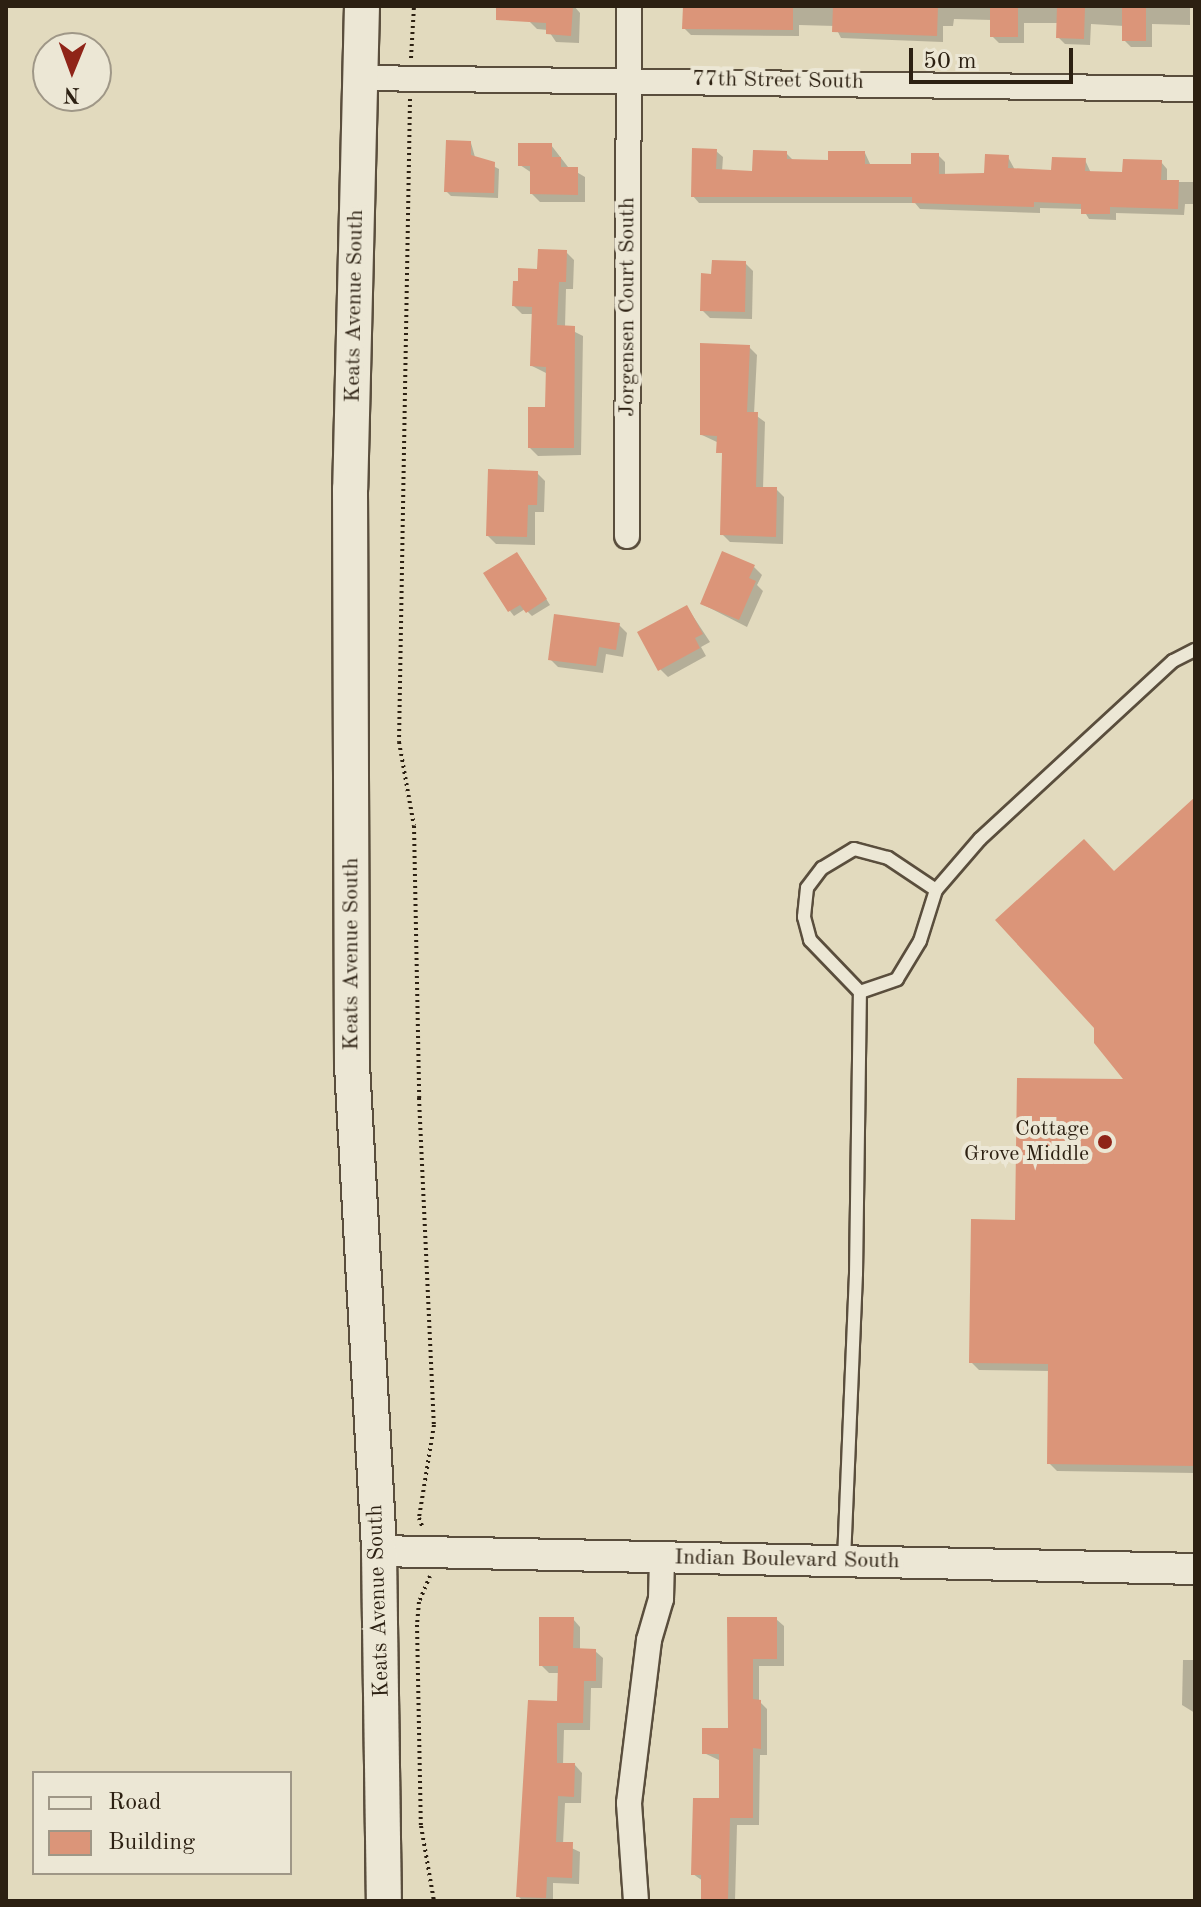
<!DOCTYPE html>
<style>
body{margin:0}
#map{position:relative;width:1201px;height:1907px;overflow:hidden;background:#e2dabe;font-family:"Old Standard TT",serif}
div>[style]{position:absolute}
.shadow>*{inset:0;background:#0003}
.building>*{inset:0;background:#db9579}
.path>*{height:4px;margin-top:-2px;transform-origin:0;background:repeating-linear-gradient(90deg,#2c2012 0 2px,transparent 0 6px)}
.roads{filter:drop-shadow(2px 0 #5a4e3d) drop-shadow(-2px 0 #5a4e3d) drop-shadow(0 2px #5a4e3d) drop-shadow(0 -2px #5a4e3d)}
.service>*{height:12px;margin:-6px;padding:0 6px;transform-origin:6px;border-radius:6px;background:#ece7d5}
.minor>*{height:24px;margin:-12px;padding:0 12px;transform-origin:12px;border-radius:12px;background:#ece7d5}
.tertiary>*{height:30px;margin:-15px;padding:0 15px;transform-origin:15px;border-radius:15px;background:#ece7d5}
.secondary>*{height:34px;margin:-17px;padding:0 17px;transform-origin:17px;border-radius:17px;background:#ece7d5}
.dots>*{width:22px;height:22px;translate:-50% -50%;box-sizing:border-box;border:4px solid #ece7d5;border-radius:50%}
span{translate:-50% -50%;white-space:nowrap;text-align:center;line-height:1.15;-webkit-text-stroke:8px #ece7d5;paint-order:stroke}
.street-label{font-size:22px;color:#2c2012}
.poi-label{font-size:22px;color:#2c2012}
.right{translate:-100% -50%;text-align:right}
.frame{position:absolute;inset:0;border:8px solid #2c2012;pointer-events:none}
.legend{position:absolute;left:32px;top:1771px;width:260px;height:104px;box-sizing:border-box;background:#ece7d5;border:2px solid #9f9787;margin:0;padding:10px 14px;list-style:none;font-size:24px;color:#2c2012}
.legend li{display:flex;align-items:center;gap:16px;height:40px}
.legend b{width:40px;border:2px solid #9f9787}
.north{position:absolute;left:32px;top:32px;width:80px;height:80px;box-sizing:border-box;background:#ece7d5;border:2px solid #9f9787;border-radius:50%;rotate:181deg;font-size:22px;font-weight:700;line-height:32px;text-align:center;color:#2c2012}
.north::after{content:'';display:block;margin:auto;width:28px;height:36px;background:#8f2418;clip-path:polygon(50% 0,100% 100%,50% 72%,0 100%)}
.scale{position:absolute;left:909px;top:48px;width:164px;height:36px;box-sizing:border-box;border:4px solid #2c2012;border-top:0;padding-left:10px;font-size:24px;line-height:28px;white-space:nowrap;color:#2c2012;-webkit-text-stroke:6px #ece7d5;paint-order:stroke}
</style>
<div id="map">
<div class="shadow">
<div style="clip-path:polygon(530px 6px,574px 6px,580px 13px,579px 43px,556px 42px,548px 30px,537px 29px,529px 21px)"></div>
<div style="clip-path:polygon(685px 6px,1190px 6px,1190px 25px,1152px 24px,1152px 47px,1131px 47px,1124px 40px,1124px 26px,1091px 24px,1090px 45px,1065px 44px,1058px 37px,1058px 23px,1024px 23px,1024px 43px,999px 43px,992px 36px,992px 20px,954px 19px,953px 26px,943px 26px,943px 42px,841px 38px,835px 26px,799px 25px,799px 36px,691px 35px,684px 28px)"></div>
<div style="clip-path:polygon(471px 143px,475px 157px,499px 169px,498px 198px,451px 196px,446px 191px)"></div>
<div style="clip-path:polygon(551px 145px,568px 167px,585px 177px,585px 202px,540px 202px,532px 194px,532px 173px,520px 165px)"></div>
<div style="clip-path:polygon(716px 151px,723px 157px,722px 172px,754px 173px,786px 153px,793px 160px,830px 162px,865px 153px,871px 166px,913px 166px,938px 155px,945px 162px,945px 176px,986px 175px,1008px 157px,1015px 170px,1053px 172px,1085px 160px,1091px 173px,1124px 174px,1161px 162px,1167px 169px,1167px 182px,1195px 182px,1195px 204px,1185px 204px,1184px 215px,1116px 213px,1116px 220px,1089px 219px,1083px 209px,1040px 208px,1040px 213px,920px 209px,915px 203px,699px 203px,693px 196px)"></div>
<div style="clip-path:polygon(566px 252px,574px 260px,573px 289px,566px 289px,565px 327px,583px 336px,581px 455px,538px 456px,530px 448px,547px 409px,548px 374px,532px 366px,534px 314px,522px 314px,514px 306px,539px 271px)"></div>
<div style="clip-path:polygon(745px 263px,753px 271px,752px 319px,710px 318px,702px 310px,713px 276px)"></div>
<div style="clip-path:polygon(749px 347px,757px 355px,754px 414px,765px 422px,763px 489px,776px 489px,784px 497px,783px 544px,730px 542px,722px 534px,724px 458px,719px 443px,702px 435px)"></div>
<div style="clip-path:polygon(537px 473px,545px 481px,544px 512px,535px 512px,535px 545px,496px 544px,488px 536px)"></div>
<div style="clip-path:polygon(521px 559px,550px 605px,532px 616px,525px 609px,514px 616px,510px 611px)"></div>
<div style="clip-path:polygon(754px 567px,762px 575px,757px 585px,763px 591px,747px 627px,702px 604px)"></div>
<div style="clip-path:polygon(687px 607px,710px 642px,701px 647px,706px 656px,668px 677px,660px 669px)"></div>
<div style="clip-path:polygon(619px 625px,627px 633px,623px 657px,606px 654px,603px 673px,558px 667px,550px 659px)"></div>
<div style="clip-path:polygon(1195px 800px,1195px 1473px,1057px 1471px,1049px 1463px,1050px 1371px,979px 1370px,971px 1362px,1017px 1222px,1127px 1081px,1114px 874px)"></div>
<div style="clip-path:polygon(573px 1619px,580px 1627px,580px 1650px,595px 1651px,603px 1658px,602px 1688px,591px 1688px,590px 1730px,564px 1730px,563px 1765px,575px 1765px,582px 1773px,581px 1803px,565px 1803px,563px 1844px,580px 1852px,579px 1884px,553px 1883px,553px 1901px,523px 1901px,518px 1896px,559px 1703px,560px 1673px,549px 1673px,541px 1665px)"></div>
<div style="clip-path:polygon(729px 1619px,776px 1619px,784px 1626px,784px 1666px,759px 1666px,759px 1701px,767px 1709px,767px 1755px,760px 1755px,759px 1825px,737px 1825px,735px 1901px,705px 1901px,703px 1881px,693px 1874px,721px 1800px,721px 1761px,704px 1753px,730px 1730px)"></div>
<div style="clip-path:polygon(1183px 1660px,1195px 1660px,1195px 1713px,1182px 1705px)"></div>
</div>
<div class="building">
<div style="clip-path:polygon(496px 6px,573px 6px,571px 36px,546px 34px,546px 23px,496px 20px)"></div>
<div style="clip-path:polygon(683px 6px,793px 6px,793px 30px,682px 29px)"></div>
<div style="clip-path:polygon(833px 6px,938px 6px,937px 36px,832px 32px)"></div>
<div style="clip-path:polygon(990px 6px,1018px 6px,1018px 37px,990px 37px)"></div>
<div style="clip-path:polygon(1057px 6px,1085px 6px,1084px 39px,1056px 38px)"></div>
<div style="clip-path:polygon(1122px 6px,1146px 6px,1146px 41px,1122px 41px)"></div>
<div style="clip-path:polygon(446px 140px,471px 141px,471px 155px,495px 162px,494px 193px,444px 192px)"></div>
<div style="clip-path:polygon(518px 143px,552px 143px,552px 157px,561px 157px,561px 167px,578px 167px,578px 195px,530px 194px,530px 166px,518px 166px)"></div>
<div style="clip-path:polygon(692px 148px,717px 149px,716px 169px,752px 171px,753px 150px,787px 151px,787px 159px,828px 160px,828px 151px,865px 151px,865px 164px,911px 164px,911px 153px,939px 153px,939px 174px,984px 173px,985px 154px,1009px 155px,1008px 168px,1051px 170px,1052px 157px,1086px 158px,1085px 171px,1122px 172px,1123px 159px,1162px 160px,1161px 180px,1179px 180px,1178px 209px,1110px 207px,1110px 214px,1081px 214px,1081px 204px,1034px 202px,1034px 207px,912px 203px,912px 197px,691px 197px)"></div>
<div style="clip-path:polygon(538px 249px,567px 250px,566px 282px,559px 282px,557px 325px,575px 326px,574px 448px,528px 448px,528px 407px,545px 407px,546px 367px,530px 366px,532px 307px,512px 306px,513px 281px,518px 281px,518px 268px,537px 269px)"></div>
<div style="clip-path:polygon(712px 260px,746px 261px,745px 312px,700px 311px,701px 273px,711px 274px)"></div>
<div style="clip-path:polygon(700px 343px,750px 345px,747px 412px,758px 412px,756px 487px,777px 487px,776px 537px,720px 535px,722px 453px,716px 453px,717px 436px,700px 435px)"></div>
<div style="clip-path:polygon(488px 469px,538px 471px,537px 505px,528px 505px,527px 537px,486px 536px)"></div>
<div style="clip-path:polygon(722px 551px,755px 565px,749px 578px,756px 581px,739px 620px,700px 604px)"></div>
<div style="clip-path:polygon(517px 552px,547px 599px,526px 613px,520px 605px,508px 612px,483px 573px)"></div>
<div style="clip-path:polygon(687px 605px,703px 634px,695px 638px,700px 648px,658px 671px,637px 632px)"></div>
<div style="clip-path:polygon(554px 614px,620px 623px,616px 650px,599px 647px,596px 666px,548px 660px)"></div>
<div style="clip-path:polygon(1195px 797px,1195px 1466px,1047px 1464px,1048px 1364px,969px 1363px,971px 1219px,1015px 1220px,1017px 1078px,1123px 1079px,1094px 1043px,1094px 1028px,995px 920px,1084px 839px,1114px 871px)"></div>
<div style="clip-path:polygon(539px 1617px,574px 1617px,573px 1648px,596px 1649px,596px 1681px,584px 1681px,583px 1723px,557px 1723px,557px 1763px,575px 1763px,574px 1797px,558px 1796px,556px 1842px,573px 1842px,572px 1878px,547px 1877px,546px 1898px,516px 1897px,528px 1700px,557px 1701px,558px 1666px,539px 1666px)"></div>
<div style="clip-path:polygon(727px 1617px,777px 1617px,777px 1659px,753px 1659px,753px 1699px,761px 1700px,761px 1749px,753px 1748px,753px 1818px,730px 1818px,728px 1899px,701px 1899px,701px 1875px,691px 1875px,693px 1798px,719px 1798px,719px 1754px,702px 1754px,702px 1728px,728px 1728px)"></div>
</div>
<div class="path">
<div style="left:411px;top:58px;width:52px;rotate:-86.7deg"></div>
<div style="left:410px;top:99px;width:643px;rotate:90.98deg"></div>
<div style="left:399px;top:742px;width:85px;rotate:79.9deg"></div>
<div style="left:414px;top:826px;width:272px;rotate:88.9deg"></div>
<div style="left:419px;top:1098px;width:327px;rotate:87.4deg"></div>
<div style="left:434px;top:1425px;width:94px;rotate:99.2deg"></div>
<div style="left:419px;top:1518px;width:9px;rotate:69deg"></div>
<div style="left:430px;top:1576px;width:28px;rotate:113deg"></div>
<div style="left:419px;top:1602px;width:23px;rotate:95deg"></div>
<div style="left:417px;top:1625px;width:201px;rotate:88.9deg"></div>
<div style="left:421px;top:1826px;width:76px;rotate:80.2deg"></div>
</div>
<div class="roads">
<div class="service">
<div style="left:936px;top:890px;width:58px;rotate:-146.3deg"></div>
<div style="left:888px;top:858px;width:35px;rotate:-165deg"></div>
<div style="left:854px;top:849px;width:37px;rotate:149deg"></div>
<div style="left:822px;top:868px;width:25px;rotate:127deg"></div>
<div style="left:807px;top:888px;width:29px;rotate:96deg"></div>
<div style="left:804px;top:917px;width:24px;rotate:75deg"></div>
<div style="left:810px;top:940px;width:72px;rotate:46.1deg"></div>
<div style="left:860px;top:992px;width:39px;rotate:-19deg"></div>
<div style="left:897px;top:979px;width:44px;rotate:-58.8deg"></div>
<div style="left:920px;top:941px;width:53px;rotate:-72.6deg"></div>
<div style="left:936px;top:890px;width:67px;rotate:-49.2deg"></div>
<div style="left:980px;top:839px;width:263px;rotate:-42.7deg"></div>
<div style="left:1173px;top:661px;width:25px;rotate:-27deg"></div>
<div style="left:844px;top:1560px;width:286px;rotate:-87.6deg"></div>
<div style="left:856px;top:1274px;width:282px;rotate:-89.2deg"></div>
</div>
<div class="minor">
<div style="left:360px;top:78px;width:835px;rotate:0.75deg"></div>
<div style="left:627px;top:536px;width:530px;rotate:-89.78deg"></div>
<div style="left:636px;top:1901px;width:98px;rotate:-94.1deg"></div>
<div style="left:629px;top:1803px;width:164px;rotate:-83deg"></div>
<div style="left:649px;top:1640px;width:43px;rotate:-73.7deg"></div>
<div style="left:661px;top:1599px;width:41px;rotate:-88.6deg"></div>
</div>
<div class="tertiary">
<div style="left:379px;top:1551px;width:816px;rotate:1.26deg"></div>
</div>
<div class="secondary">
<div style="left:362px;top:6px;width:483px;rotate:91.4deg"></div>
<div style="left:350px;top:489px;width:576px;rotate:89.8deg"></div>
<div style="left:352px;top:1065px;width:487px;rotate:86.8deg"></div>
<div style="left:379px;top:1551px;width:350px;rotate:89.2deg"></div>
</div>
</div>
<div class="dots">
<div style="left:1105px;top:1142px;background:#8f2418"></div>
</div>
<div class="street-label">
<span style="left:778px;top:81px;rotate:1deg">77th Street South</span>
<span style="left:355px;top:306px;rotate:-89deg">Keats Avenue South</span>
<span style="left:628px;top:307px;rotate:-90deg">Jorgensen Court South</span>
<span style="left:352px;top:954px;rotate:-90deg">Keats Avenue South</span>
<span style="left:787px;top:1560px;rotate:1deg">Indian Boulevard South</span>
<span style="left:379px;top:1601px;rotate:-92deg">Keats Avenue South</span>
</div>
<div class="poi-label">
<span class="right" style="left:1089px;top:1142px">Cottage<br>Grove Middle</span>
</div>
<div class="frame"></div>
<ul class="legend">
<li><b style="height:10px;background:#ece7d5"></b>Road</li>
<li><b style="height:22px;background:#db9579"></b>Building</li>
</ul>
<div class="north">N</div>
<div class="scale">50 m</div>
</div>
